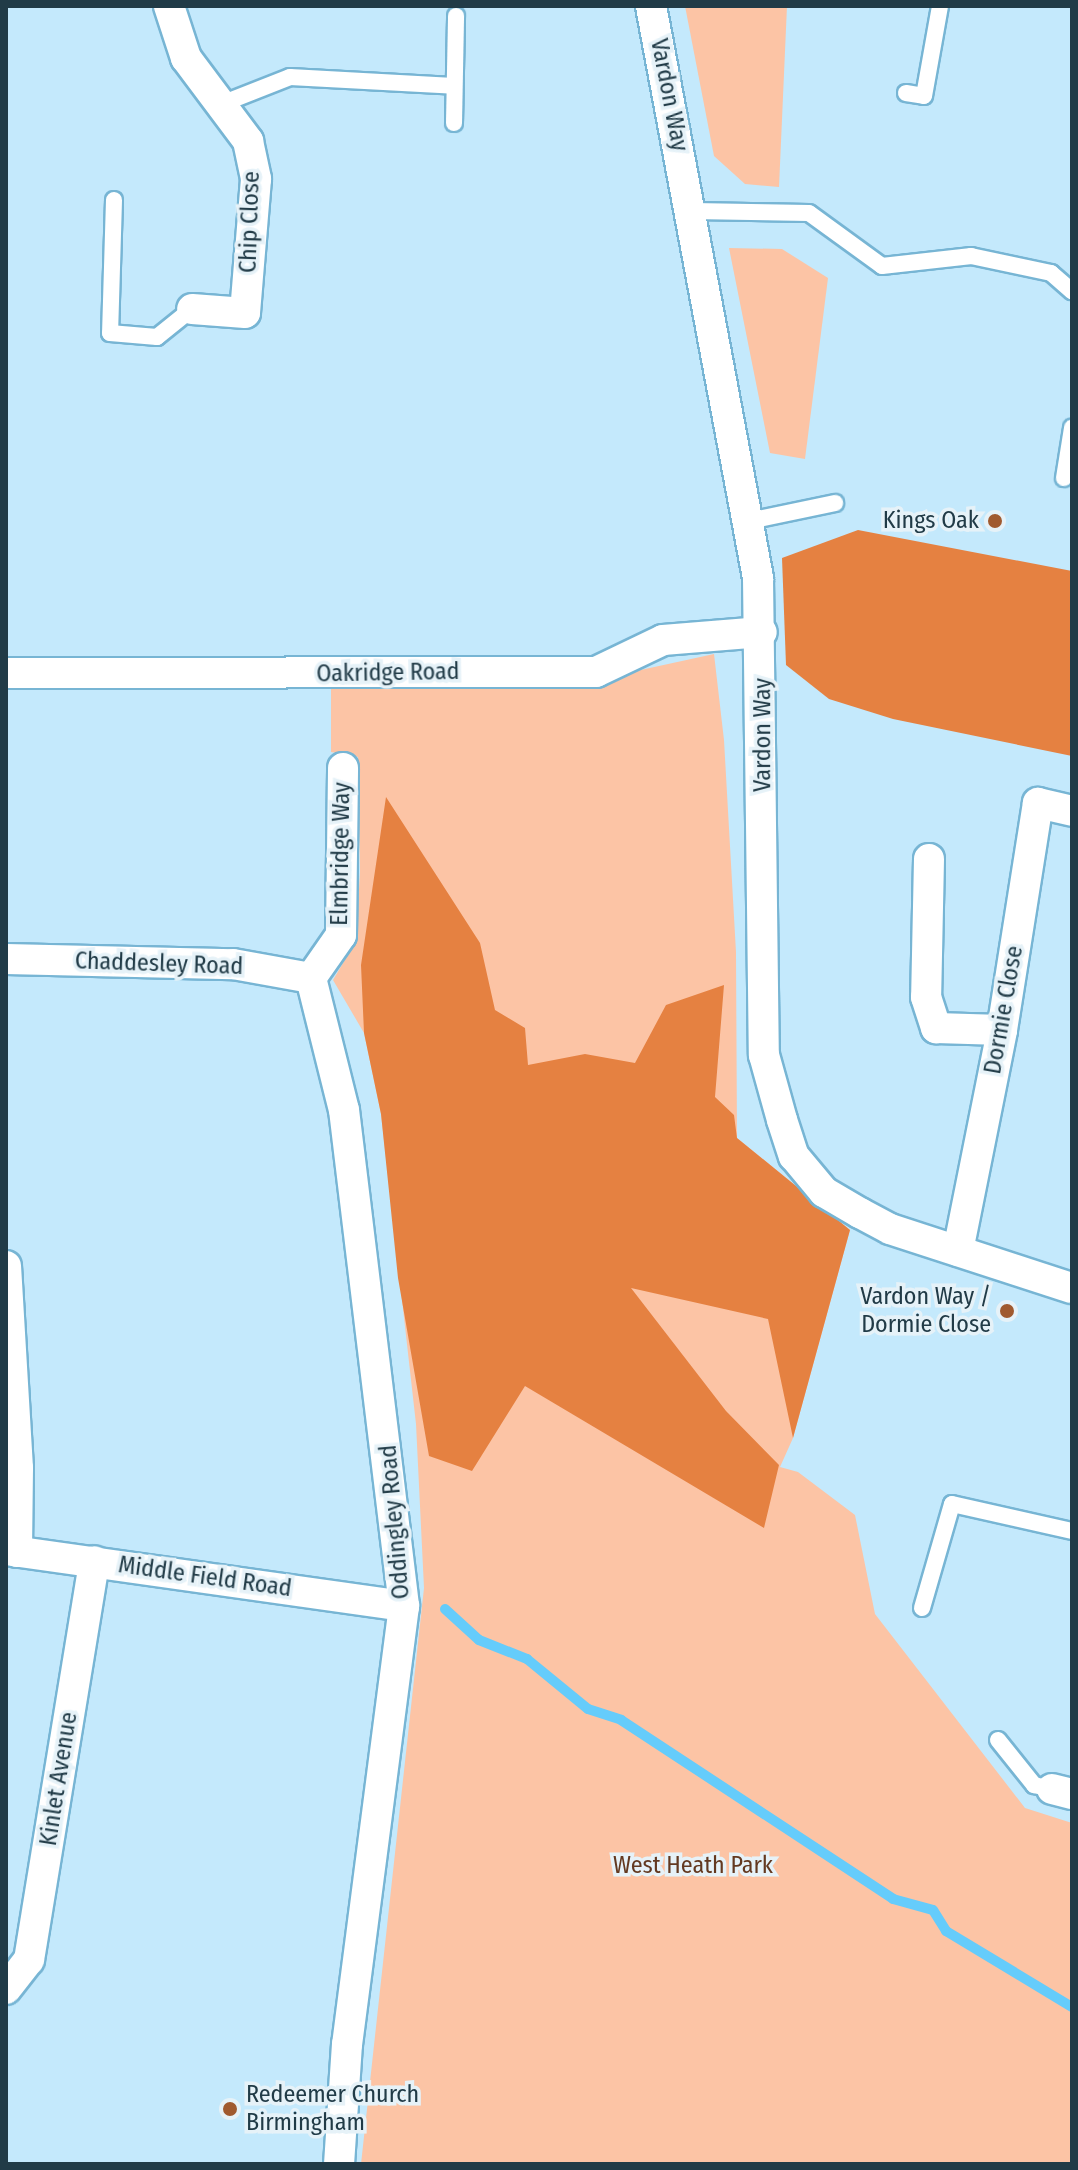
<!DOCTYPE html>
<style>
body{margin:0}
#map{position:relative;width:1078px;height:2170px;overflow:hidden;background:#c4e9fc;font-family:"Fira Sans Condensed",sans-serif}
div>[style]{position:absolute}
.green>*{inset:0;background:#fcc4a5}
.forest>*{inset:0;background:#e58141}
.stream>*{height:10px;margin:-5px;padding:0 5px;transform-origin:5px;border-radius:5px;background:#65ccfb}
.roads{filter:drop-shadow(2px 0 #77b5d4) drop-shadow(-2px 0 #77b5d4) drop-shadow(0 2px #77b5d4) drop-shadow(0 -2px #77b5d4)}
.lane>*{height:16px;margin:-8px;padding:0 8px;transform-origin:8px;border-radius:8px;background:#fff}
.street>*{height:30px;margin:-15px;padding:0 15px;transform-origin:15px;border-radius:15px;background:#fff}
.dots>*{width:22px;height:22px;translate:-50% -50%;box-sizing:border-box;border:4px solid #e6f2f8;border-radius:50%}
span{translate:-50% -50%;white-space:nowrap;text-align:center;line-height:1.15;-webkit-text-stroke:7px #e6f2f8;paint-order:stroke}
.street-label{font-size:24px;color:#213b47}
.poi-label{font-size:24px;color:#213b47}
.right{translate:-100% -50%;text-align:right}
.left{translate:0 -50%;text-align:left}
.park-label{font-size:24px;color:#633920}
.frame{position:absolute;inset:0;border:8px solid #213b47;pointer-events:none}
</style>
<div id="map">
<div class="green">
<div style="clip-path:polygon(685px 6px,787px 6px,779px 187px,745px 184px,714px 156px)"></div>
<div style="clip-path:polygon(729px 248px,782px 249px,828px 278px,805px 459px,770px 453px)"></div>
<div style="clip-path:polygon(714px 654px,724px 740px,736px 952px,737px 1138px,850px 1230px,793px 1438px,780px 1467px,798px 1472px,855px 1515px,875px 1614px,1025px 1808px,1072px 1823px,1072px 2164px,361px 2164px,424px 1588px,416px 1424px,381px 1114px,364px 1033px,333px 980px,356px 941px,360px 872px,358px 757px,331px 752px,331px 687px,590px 681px)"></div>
</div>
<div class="forest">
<div style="clip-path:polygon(858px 530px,1072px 571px,1072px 756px,893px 719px,829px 699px,786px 665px,782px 558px)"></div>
<div style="clip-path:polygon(386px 797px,480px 943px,495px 1010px,525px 1028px,528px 1065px,585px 1054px,635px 1063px,666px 1005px,724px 985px,715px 1097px,734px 1115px,737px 1138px,850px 1230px,793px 1438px,768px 1319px,631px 1288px,726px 1411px,779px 1465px,764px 1528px,525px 1386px,472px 1471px,429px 1456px,398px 1278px,381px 1114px,364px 1033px,361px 965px)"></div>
</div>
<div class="stream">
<div style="left:445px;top:1609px;width:46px;rotate:42.4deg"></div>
<div style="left:479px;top:1640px;width:52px;rotate:21.6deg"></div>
<div style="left:527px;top:1659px;width:79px;rotate:39.3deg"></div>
<div style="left:588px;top:1709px;width:35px;rotate:18deg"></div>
<div style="left:621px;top:1720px;width:326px;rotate:33.3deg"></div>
<div style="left:893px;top:1899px;width:41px;rotate:15.4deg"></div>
<div style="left:933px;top:1910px;width:25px;rotate:58deg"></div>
<div style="left:946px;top:1931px;width:147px;rotate:31.1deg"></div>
</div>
<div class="roads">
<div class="lane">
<div style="left:906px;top:93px;width:18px;rotate:9deg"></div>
<div style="left:924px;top:96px;width:91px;rotate:-79.9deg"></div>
<div style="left:224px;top:103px;width:71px;rotate:-21.5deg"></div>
<div style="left:290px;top:77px;width:164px;rotate:3.1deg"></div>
<div style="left:454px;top:123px;width:107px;rotate:-88.9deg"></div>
<div style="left:114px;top:200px;width:133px;rotate:91.7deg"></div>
<div style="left:110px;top:333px;width:47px;rotate:4.9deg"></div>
<div style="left:157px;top:337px;width:45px;rotate:-38.7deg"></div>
<div style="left:693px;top:211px;width:116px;rotate:1deg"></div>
<div style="left:809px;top:213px;width:90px;rotate:36deg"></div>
<div style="left:882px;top:266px;width:90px;rotate:-6.4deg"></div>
<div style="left:971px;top:256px;width:82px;rotate:12deg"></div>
<div style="left:1051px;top:273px;width:28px;rotate:41deg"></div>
<div style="left:1064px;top:478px;width:51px;rotate:-80.9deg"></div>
<div style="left:749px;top:521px;width:88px;rotate:-11.8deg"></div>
<div style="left:922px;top:1608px;width:108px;rotate:-73.9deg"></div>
<div style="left:952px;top:1504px;width:123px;rotate:12.7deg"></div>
<div style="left:998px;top:1740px;width:58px;rotate:51.3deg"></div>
<div style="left:1034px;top:1785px;width:18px;rotate:13deg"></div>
</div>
<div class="street">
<div style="left:169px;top:6px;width:55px;rotate:71.9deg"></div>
<div style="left:186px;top:58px;width:104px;rotate:53.2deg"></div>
<div style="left:248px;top:141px;width:39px;rotate:78deg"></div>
<div style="left:256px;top:179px;width:134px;rotate:94.7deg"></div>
<div style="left:245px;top:313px;width:53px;rotate:-175.7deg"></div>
<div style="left:651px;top:6px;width:582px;rotate:79.4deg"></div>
<div style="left:758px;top:578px;width:477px;rotate:89.3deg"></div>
<div style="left:764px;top:1055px;width:67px;rotate:74.5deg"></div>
<div style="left:782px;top:1120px;width:38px;rotate:72deg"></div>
<div style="left:794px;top:1156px;width:47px;rotate:50.2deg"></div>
<div style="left:824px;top:1192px;width:42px;rotate:30.3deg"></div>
<div style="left:860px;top:1213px;width:34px;rotate:28deg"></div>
<div style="left:890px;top:1229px;width:191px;rotate:18deg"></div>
<div style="left:6px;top:673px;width:590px;rotate:-0.1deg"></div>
<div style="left:596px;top:672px;width:74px;rotate:-25.5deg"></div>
<div style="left:663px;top:640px;width:99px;rotate:-4.6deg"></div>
<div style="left:929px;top:859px;width:138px;rotate:91.2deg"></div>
<div style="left:926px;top:997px;width:33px;rotate:72deg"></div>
<div style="left:936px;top:1028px;width:66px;rotate:1.7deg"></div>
<div style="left:6px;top:959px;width:227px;rotate:1.3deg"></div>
<div style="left:233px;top:964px;width:79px;rotate:10.2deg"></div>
<div style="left:311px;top:978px;width:136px;rotate:76deg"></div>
<div style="left:344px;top:1110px;width:500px;rotate:83.1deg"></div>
<div style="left:404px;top:1606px;width:442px;rotate:97.4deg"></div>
<div style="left:347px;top:2044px;width:120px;rotate:93.8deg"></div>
<div style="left:311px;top:978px;width:52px;rotate:-55.1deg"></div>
<div style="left:341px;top:935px;width:167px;rotate:-89.3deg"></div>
<div style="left:958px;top:1251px;width:225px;rotate:-78.7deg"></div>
<div style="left:1002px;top:1030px;width:230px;rotate:-81deg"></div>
<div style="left:1038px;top:803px;width:35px;rotate:13deg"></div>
<div style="left:6px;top:1266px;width:202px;rotate:86.6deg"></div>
<div style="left:18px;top:1468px;width:84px;rotate:90.7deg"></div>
<div style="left:6px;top:1550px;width:402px;rotate:8deg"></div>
<div style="left:1052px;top:1789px;width:21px;rotate:14deg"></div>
<div style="left:6px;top:1989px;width:37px;rotate:-52deg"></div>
<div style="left:29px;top:1960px;width:404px;rotate:-80.7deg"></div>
</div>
</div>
<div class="dots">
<div style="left:995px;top:521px;background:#a05a2f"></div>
<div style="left:1007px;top:1311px;background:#a05a2f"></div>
<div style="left:230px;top:2109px;background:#a05a2f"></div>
</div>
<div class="street-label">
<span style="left:669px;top:95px;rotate:79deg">Vardon Way</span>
<span style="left:250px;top:222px;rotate:-88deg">Chip Close</span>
<span style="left:388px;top:673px;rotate:-1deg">Oakridge Road</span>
<span style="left:763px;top:735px;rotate:-90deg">Vardon Way</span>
<span style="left:341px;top:854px;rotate:-89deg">Elmbridge Way</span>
<span style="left:159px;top:964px;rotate:2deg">Chaddesley Road</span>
<span style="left:1004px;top:1010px;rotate:-80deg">Dormie Close</span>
<span style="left:395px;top:1522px;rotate:-95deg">Oddingley Road</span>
<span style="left:205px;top:1577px;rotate:8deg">Middle Field Road</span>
<span style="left:59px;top:1779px;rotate:-81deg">Kinlet Avenue</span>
</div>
<div class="poi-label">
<span class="right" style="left:979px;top:521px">Kings Oak</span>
<span class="right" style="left:991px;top:1311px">Vardon Way /<br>Dormie Close</span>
<span class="left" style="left:246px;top:2109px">Redeemer Church<br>Birmingham</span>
</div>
<div class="park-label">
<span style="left:693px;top:1866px">West Heath Park</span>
</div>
<div class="frame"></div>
</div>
